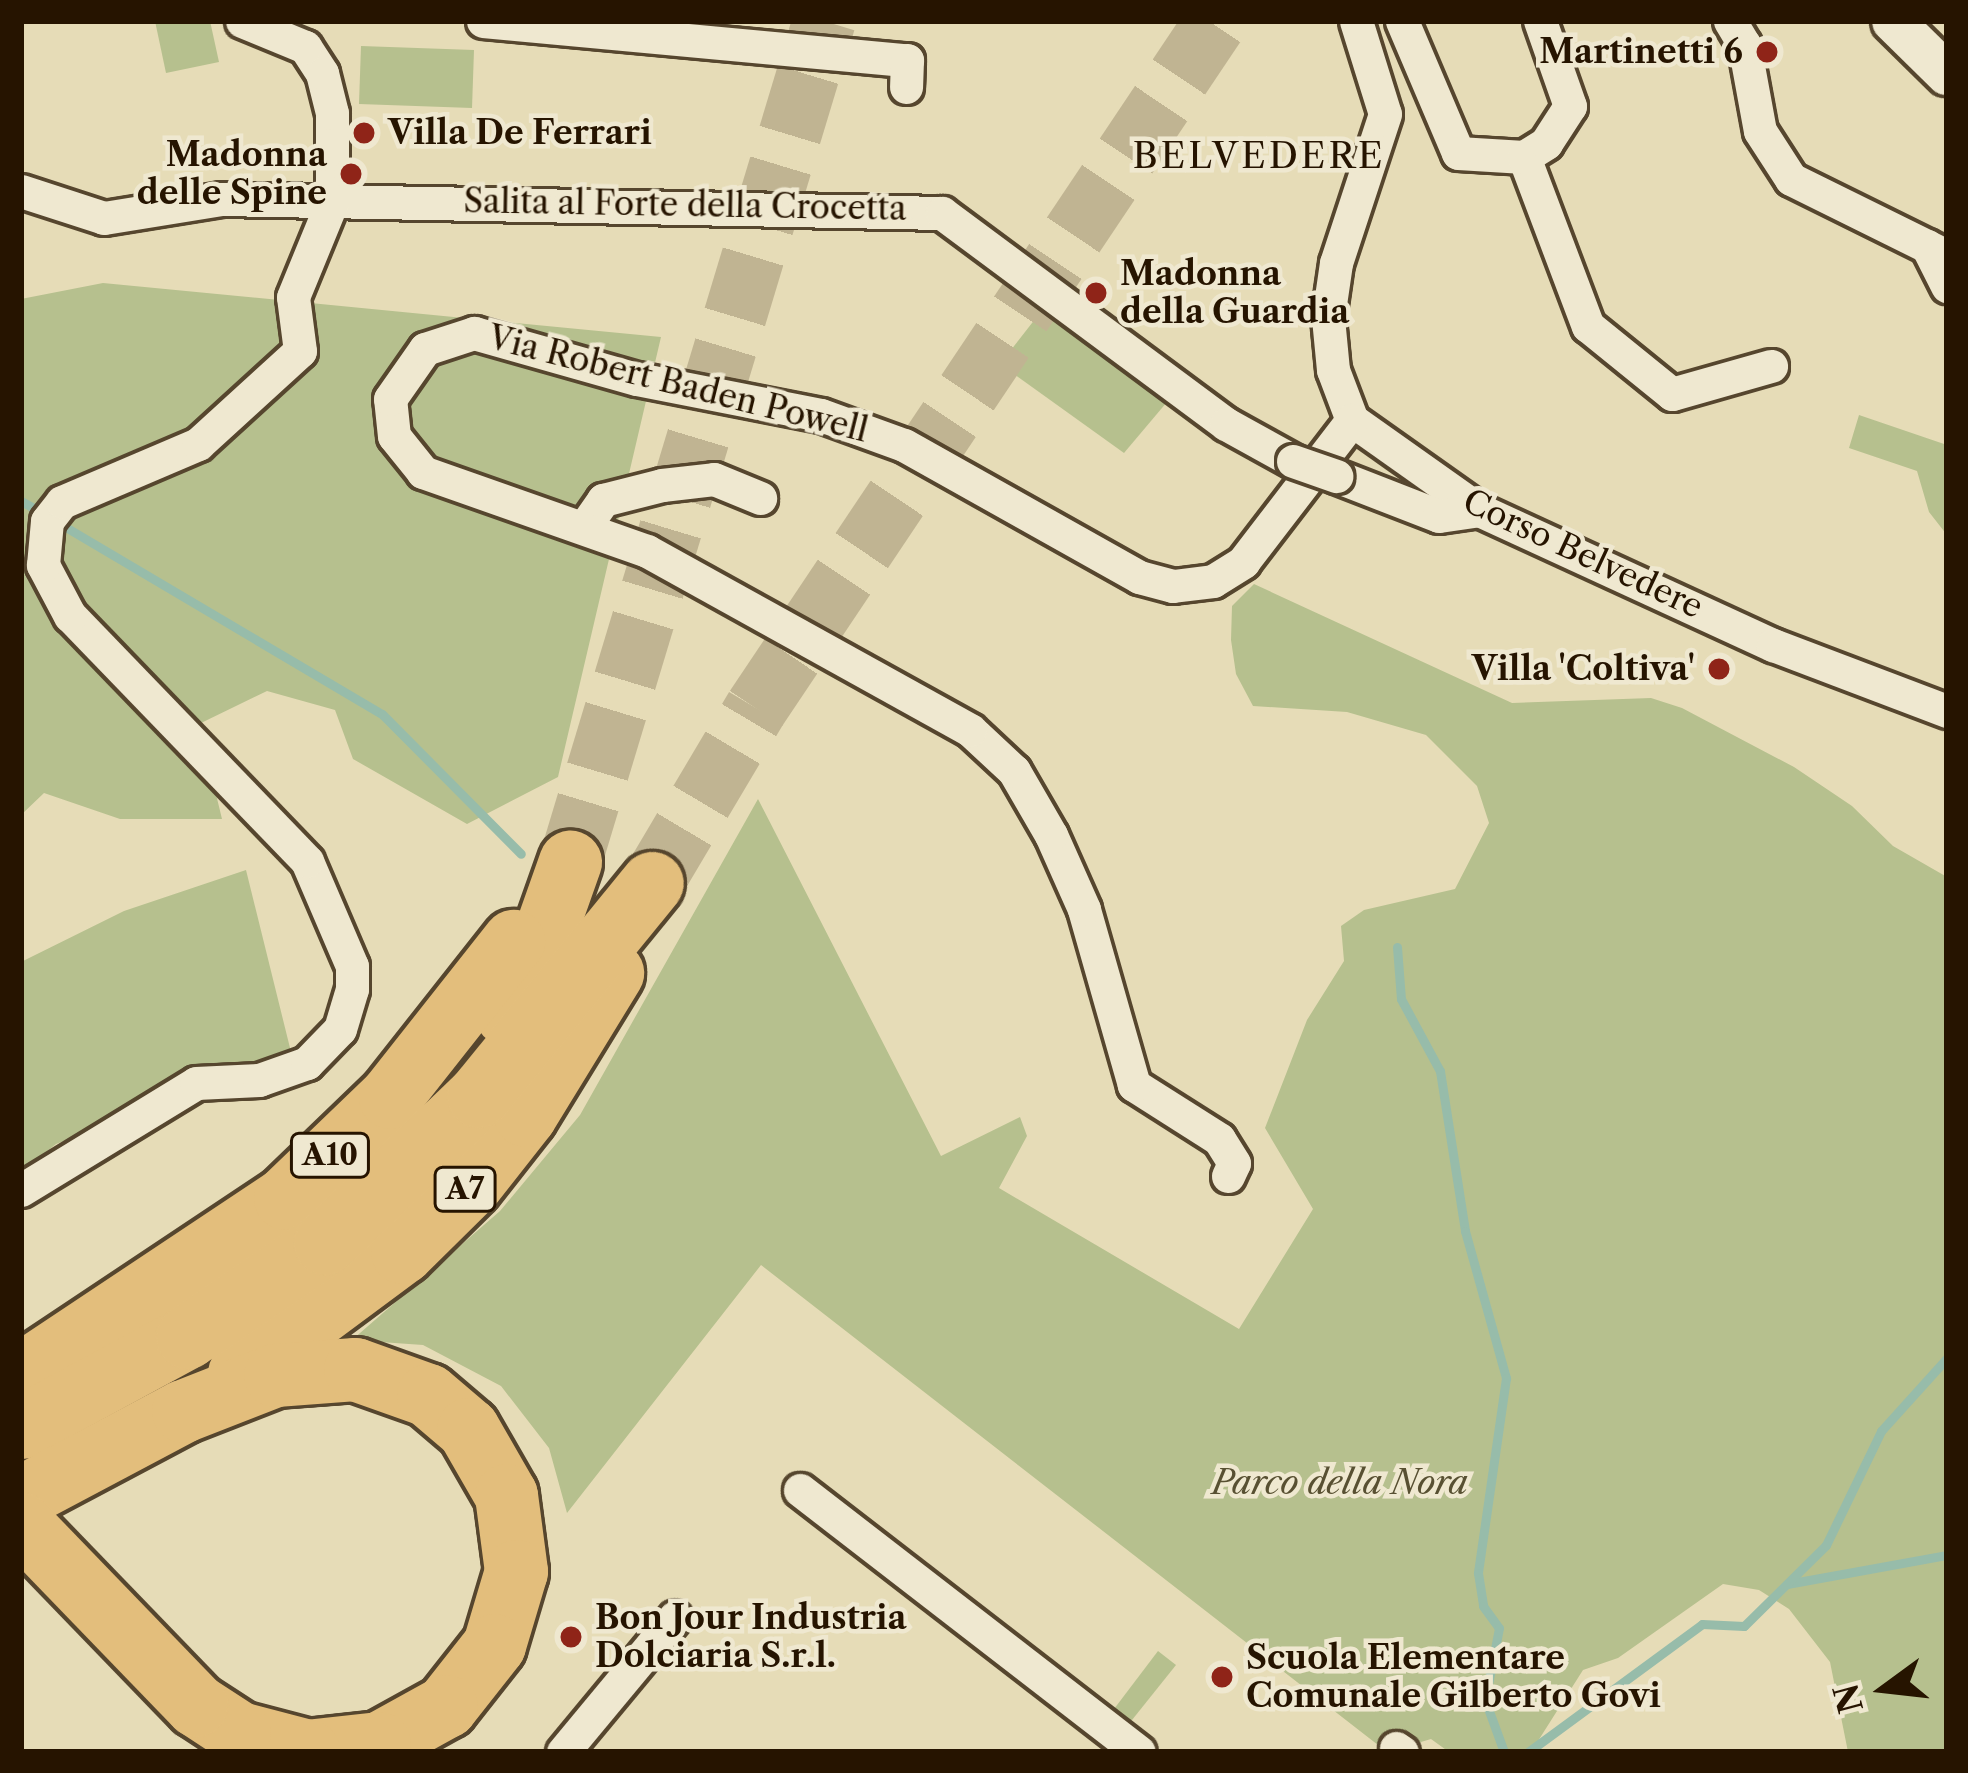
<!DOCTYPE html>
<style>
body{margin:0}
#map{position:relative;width:1968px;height:1773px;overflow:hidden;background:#e6dcb7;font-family:"Libre Caslon Text",serif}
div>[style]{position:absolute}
.green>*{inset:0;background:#b6c08e}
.stream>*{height:9px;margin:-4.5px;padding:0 4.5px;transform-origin:4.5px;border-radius:4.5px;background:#97bcaa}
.motorway-tunnel>*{height:63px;margin-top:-31.5px;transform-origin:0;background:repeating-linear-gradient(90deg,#c0b492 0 63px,transparent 0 95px)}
.roads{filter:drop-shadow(3px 0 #56462e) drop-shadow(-3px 0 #56462e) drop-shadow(0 3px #56462e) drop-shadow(0 -3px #56462e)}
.minor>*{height:33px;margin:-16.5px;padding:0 16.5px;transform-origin:16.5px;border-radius:16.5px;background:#efe8d0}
.tertiary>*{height:42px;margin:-21px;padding:0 21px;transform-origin:21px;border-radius:21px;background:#efe8d0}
.motorway>*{height:63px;margin:-31.5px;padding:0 31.5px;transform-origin:31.5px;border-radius:31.5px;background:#e3be7c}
.bridges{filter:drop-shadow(3px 0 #56462e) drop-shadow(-3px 0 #56462e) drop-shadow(0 3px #56462e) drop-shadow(0 -3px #56462e)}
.minor-bridge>*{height:33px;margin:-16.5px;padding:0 16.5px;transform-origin:16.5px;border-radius:16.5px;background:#efe8d0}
.dots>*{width:33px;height:33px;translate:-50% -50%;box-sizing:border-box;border:6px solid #efe8d0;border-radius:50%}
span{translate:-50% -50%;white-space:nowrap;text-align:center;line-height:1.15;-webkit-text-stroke:9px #efe8d0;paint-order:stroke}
.shield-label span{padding:3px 9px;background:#efe8d0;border:3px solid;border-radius:9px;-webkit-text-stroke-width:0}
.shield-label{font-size:30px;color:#261400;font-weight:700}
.poi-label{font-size:33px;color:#261400;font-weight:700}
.right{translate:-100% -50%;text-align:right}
.left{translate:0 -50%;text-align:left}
.street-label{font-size:33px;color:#261400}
.park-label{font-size:33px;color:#585032;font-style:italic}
.neighbourhood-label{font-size:36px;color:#261400;letter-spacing:3px}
.frame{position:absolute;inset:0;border:24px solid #261400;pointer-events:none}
.north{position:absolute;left:1824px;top:1629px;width:120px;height:120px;-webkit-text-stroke:9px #efe8d0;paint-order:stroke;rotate:255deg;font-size:33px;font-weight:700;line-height:48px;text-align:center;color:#261400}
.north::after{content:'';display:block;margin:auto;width:42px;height:54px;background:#261400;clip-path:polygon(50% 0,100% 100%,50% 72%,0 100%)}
</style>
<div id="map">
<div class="green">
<div style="clip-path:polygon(155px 21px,210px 21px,219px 62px,166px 73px)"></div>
<div style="clip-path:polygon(361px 46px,474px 50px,472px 108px,359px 104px)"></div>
<div style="clip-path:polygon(103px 283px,661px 337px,558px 777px,467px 824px,353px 759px,335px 710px,267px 691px,199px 724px,222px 819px,120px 819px,44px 793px,21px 815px,21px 299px)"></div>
<div style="clip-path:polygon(1050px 300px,1167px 402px,1124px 453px,1000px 364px)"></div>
<div style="clip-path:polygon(1859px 415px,1947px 445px,1947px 535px,1929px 512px,1917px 471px,1849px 448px)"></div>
<div style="clip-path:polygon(1254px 584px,1512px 703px,1651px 698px,1682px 708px,1794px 767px,1852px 806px,1893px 846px,1947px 877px,1947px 1752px,1848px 1752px,1830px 1662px,1789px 1609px,1759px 1590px,1723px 1584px,1618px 1658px,1583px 1670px,1531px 1752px,1449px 1752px,1431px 1739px,1387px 1752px,761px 1265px,567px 1513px,549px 1448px,501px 1386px,423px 1345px,352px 1340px,500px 1211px,580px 1115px,758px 799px,941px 1156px,1020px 1117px,1027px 1136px,999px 1188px,1239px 1329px,1313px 1209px,1265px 1128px,1307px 1020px,1344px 961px,1341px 926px,1364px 910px,1455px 889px,1489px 823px,1477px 786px,1426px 735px,1347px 712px,1253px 706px,1236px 674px,1231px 640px,1232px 606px)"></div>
<div style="clip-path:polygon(246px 870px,292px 1056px,56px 1144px,21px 1172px,21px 962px,124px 911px)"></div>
<div style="clip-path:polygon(1158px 1651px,1176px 1665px,1128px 1725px,1111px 1713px)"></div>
</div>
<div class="stream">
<div style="left:21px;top:501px;width:25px;rotate:29deg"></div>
<div style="left:57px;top:522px;width:377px;rotate:30.6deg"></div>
<div style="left:382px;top:714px;width:197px;rotate:45.2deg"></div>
<div style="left:1397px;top:947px;width:52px;rotate:85.6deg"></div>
<div style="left:1401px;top:999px;width:82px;rotate:61.6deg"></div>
<div style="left:1440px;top:1071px;width:162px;rotate:81.1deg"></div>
<div style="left:1465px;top:1231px;width:153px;rotate:74.4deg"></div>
<div style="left:1506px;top:1378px;width:197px;rotate:98.2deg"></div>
<div style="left:1478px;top:1573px;width:33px;rotate:81deg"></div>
<div style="left:1483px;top:1606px;width:27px;rotate:54deg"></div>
<div style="left:1499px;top:1628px;width:73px;rotate:101deg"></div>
<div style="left:1485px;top:1700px;width:55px;rotate:69.9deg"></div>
<div style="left:1787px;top:1584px;width:163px;rotate:-10.3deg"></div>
<div style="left:1528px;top:1752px;width:216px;rotate:-36.3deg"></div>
<div style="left:1702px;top:1624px;width:42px;rotate:2.7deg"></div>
<div style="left:1744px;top:1626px;width:115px;rotate:-44.6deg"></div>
<div style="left:1826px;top:1545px;width:127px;rotate:-64.2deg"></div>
<div style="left:1881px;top:1431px;width:98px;rotate:-47.9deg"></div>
</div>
<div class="motorway-tunnel">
<div style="left:570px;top:862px;width:879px;rotate:-73.19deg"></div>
<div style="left:652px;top:883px;width:204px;rotate:-59.3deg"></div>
<div style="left:756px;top:708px;width:827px;rotate:-56.19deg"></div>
</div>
<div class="roads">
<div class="minor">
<div style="left:483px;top:21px;width:426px;rotate:5.3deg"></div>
<div style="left:907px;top:60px;width:27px;rotate:92deg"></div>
<div style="left:1356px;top:21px;width:97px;rotate:72.7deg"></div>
<div style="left:1385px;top:114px;width:157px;rotate:108.2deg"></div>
<div style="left:1336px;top:263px;width:56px;rotate:98.3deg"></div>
<div style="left:1328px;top:318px;width:52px;rotate:84.5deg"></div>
<div style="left:1333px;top:370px;width:53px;rotate:69.2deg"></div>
<div style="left:1352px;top:420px;width:156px;rotate:35.3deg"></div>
<div style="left:1479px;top:510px;width:324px;rotate:24.7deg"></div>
<div style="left:1773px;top:645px;width:186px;rotate:20.8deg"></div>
<div style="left:1402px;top:21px;width:143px;rotate:67deg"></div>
<div style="left:1458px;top:153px;width:66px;rotate:3.5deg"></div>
<div style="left:1524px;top:157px;width:181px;rotate:69.3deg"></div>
<div style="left:1588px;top:326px;width:108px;rotate:39deg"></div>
<div style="left:1672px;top:394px;width:103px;rotate:-15.8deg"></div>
<div style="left:1730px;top:21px;width:27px;rotate:59deg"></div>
<div style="left:1744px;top:44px;width:88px;rotate:79.6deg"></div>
<div style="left:1760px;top:131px;width:57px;rotate:57.1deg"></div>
<div style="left:1791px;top:179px;width:174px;rotate:26.3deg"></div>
<div style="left:1524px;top:157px;width:26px;rotate:-32deg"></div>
<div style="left:1546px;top:143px;width:44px;rotate:-57deg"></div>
<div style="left:1570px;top:106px;width:90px;rotate:-109.4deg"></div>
<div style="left:21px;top:191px;width:87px;rotate:18deg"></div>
<div style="left:104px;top:218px;width:119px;rotate:-9.2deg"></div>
<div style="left:221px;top:199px;width:721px;rotate:1.11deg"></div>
<div style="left:942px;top:213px;width:354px;rotate:36.6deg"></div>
<div style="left:1226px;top:424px;width:77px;rotate:28.9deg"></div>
<div style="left:1927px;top:246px;width:45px;rotate:63.4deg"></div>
<div style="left:1336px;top:476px;width:110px;rotate:21.2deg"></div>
<div style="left:1439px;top:516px;width:40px;rotate:-8.5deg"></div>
<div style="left:585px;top:526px;width:32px;rotate:-55deg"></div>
<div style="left:603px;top:500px;width:61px;rotate:-14.3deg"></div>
<div style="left:662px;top:485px;width:52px;rotate:-6.6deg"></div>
<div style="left:714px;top:479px;width:50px;rotate:22.4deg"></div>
<div style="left:1228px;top:1176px;width:14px;rotate:-65deg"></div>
<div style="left:1234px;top:1163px;width:28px;rotate:-122deg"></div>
<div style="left:1219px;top:1139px;width:101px;rotate:-147.6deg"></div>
<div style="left:1134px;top:1085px;width:183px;rotate:-105.9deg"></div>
<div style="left:1084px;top:909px;width:81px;rotate:-114deg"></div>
<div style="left:1051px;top:835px;width:74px;rotate:-120deg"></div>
<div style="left:1014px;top:771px;width:60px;rotate:-137deg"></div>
<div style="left:970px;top:730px;width:369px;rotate:-151deg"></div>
<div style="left:647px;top:551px;width:238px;rotate:-160.6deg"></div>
<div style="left:423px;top:472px;width:46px;rotate:-128.9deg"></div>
<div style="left:394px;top:436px;width:37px;rotate:-96deg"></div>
<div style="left:390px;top:399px;width:61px;rotate:-55deg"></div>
<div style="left:425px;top:349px;width:52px;rotate:-18.1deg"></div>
<div style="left:474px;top:333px;width:169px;rotate:15.8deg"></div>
<div style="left:637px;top:379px;width:187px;rotate:11.1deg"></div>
<div style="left:821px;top:415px;width:88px;rotate:19.9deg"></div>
<div style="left:904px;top:445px;width:270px;rotate:29.3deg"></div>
<div style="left:1139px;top:577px;width:35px;rotate:15deg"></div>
<div style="left:1173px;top:586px;width:40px;rotate:-7.1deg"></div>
<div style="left:1213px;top:581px;width:36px;rotate:-32deg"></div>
<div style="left:1243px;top:562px;width:179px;rotate:-52.5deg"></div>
<div style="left:21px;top:1190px;width:205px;rotate:-31.4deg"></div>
<div style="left:196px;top:1083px;width:63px;rotate:-2.7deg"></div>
<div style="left:259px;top:1080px;width:51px;rotate:-19.5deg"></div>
<div style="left:307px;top:1063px;width:47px;rotate:-45.9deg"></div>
<div style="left:340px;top:1029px;width:42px;rotate:-73.3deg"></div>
<div style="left:352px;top:989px;width:23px;rotate:-90deg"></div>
<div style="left:352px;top:966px;width:114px;rotate:-113.2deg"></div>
<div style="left:307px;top:861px;width:341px;rotate:-134deg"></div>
<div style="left:70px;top:616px;width:58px;rotate:-117.9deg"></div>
<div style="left:43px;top:565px;width:44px;rotate:-84.8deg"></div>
<div style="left:47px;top:521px;width:24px;rotate:-52deg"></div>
<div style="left:62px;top:502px;width:148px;rotate:-23.1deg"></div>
<div style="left:198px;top:444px;width:138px;rotate:-42.4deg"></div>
<div style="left:300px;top:351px;width:54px;rotate:-97.4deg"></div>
<div style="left:293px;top:297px;width:103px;rotate:-67.7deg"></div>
<div style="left:332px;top:202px;width:89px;rotate:-90deg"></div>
<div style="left:332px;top:113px;width:41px;rotate:-104deg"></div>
<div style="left:322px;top:73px;width:31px;rotate:-123deg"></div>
<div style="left:305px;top:47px;width:68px;rotate:-157.6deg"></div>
<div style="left:800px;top:1490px;width:428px;rotate:37.7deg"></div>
<div style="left:1396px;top:1748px;width:7px;rotate:34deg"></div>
<div style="left:563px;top:1752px;width:175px;rotate:-50.3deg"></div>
</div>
<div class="tertiary">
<div style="left:1893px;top:21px;width:76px;rotate:44.5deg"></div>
</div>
<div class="motorway">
<div style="left:506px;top:1014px;width:34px;rotate:-54deg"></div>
<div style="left:526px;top:986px;width:132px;rotate:-70.5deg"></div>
<div style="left:239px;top:1373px;width:203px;rotate:-36.6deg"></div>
<div style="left:402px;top:1252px;width:95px;rotate:-44.6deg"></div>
<div style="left:470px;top:1185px;width:89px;rotate:-51.8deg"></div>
<div style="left:525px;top:1115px;width:167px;rotate:-58.5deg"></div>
<div style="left:21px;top:1374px;width:317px;rotate:-33.7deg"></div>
<div style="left:285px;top:1198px;width:146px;rotate:-43.9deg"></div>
<div style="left:390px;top:1097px;width:199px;rotate:-51.7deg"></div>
<div style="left:21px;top:1427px;width:189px;rotate:-28.5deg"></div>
<div style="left:187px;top:1337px;width:167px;rotate:-34.3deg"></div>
<div style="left:325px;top:1243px;width:212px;rotate:-43.9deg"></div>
<div style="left:478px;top:1096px;width:275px;rotate:-50.8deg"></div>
<div style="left:21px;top:1497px;width:183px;rotate:-28deg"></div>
<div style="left:183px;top:1411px;width:99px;rotate:-21.4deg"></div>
<div style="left:275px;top:1375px;width:80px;rotate:-4.3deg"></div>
<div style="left:355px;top:1369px;width:77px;rotate:19.6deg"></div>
<div style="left:428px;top:1395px;width:52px;rotate:40.4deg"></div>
<div style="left:468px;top:1429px;width:76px;rotate:60.1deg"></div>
<div style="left:506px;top:1495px;width:77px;rotate:82.5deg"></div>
<div style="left:516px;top:1571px;width:77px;rotate:106.6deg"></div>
<div style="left:494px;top:1645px;width:78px;rotate:128.2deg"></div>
<div style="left:446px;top:1706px;width:77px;rotate:151.1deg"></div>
<div style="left:379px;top:1743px;width:71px;rotate:173.6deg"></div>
<div style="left:308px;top:1751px;width:71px;rotate:-165.4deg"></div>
<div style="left:239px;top:1733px;width:51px;rotate:-146.9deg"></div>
<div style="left:196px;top:1705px;width:252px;rotate:-134deg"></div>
</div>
</div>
<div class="bridges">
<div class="minor-bridge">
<div style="left:1293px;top:461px;width:46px;rotate:19.2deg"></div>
</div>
</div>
<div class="dots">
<div style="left:1767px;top:52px;background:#8f2418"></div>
<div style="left:364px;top:133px;background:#8f2418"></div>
<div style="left:351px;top:174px;background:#8f2418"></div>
<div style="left:1096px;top:293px;background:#8f2418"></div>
<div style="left:1719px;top:669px;background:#8f2418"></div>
<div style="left:571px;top:1637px;background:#8f2418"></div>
<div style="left:1222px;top:1677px;background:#8f2418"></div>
</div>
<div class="shield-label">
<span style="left:330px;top:1155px">A10</span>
<span style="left:465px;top:1189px">A7</span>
</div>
<div class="poi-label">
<span class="right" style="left:1743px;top:52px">Martinetti 6</span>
<span class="left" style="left:388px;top:133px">Villa De Ferrari</span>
<span class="right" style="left:327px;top:174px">Madonna<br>delle Spine</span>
<span class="left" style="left:1120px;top:293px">Madonna<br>della Guardia</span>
<span class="right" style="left:1695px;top:669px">Villa 'Coltiva'</span>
<span class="left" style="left:595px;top:1637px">Bon Jour Industria<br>Dolciaria S.r.l.</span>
<span class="left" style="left:1246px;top:1677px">Scuola Elementare<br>Comunale Gilberto Govi</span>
</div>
<div class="street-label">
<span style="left:685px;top:205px;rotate:1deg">Salita al Forte della Crocetta</span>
<span style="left:678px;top:384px;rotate:14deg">Via Robert Baden Powell</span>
<span style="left:1583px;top:554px;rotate:25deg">Corso Belvedere</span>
</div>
<div class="park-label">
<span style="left:1340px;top:1483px">Parco della Nora</span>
</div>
<div class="neighbourhood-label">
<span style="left:1259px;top:156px">BELVEDERE</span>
</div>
<div class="frame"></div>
<div class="north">N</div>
</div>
